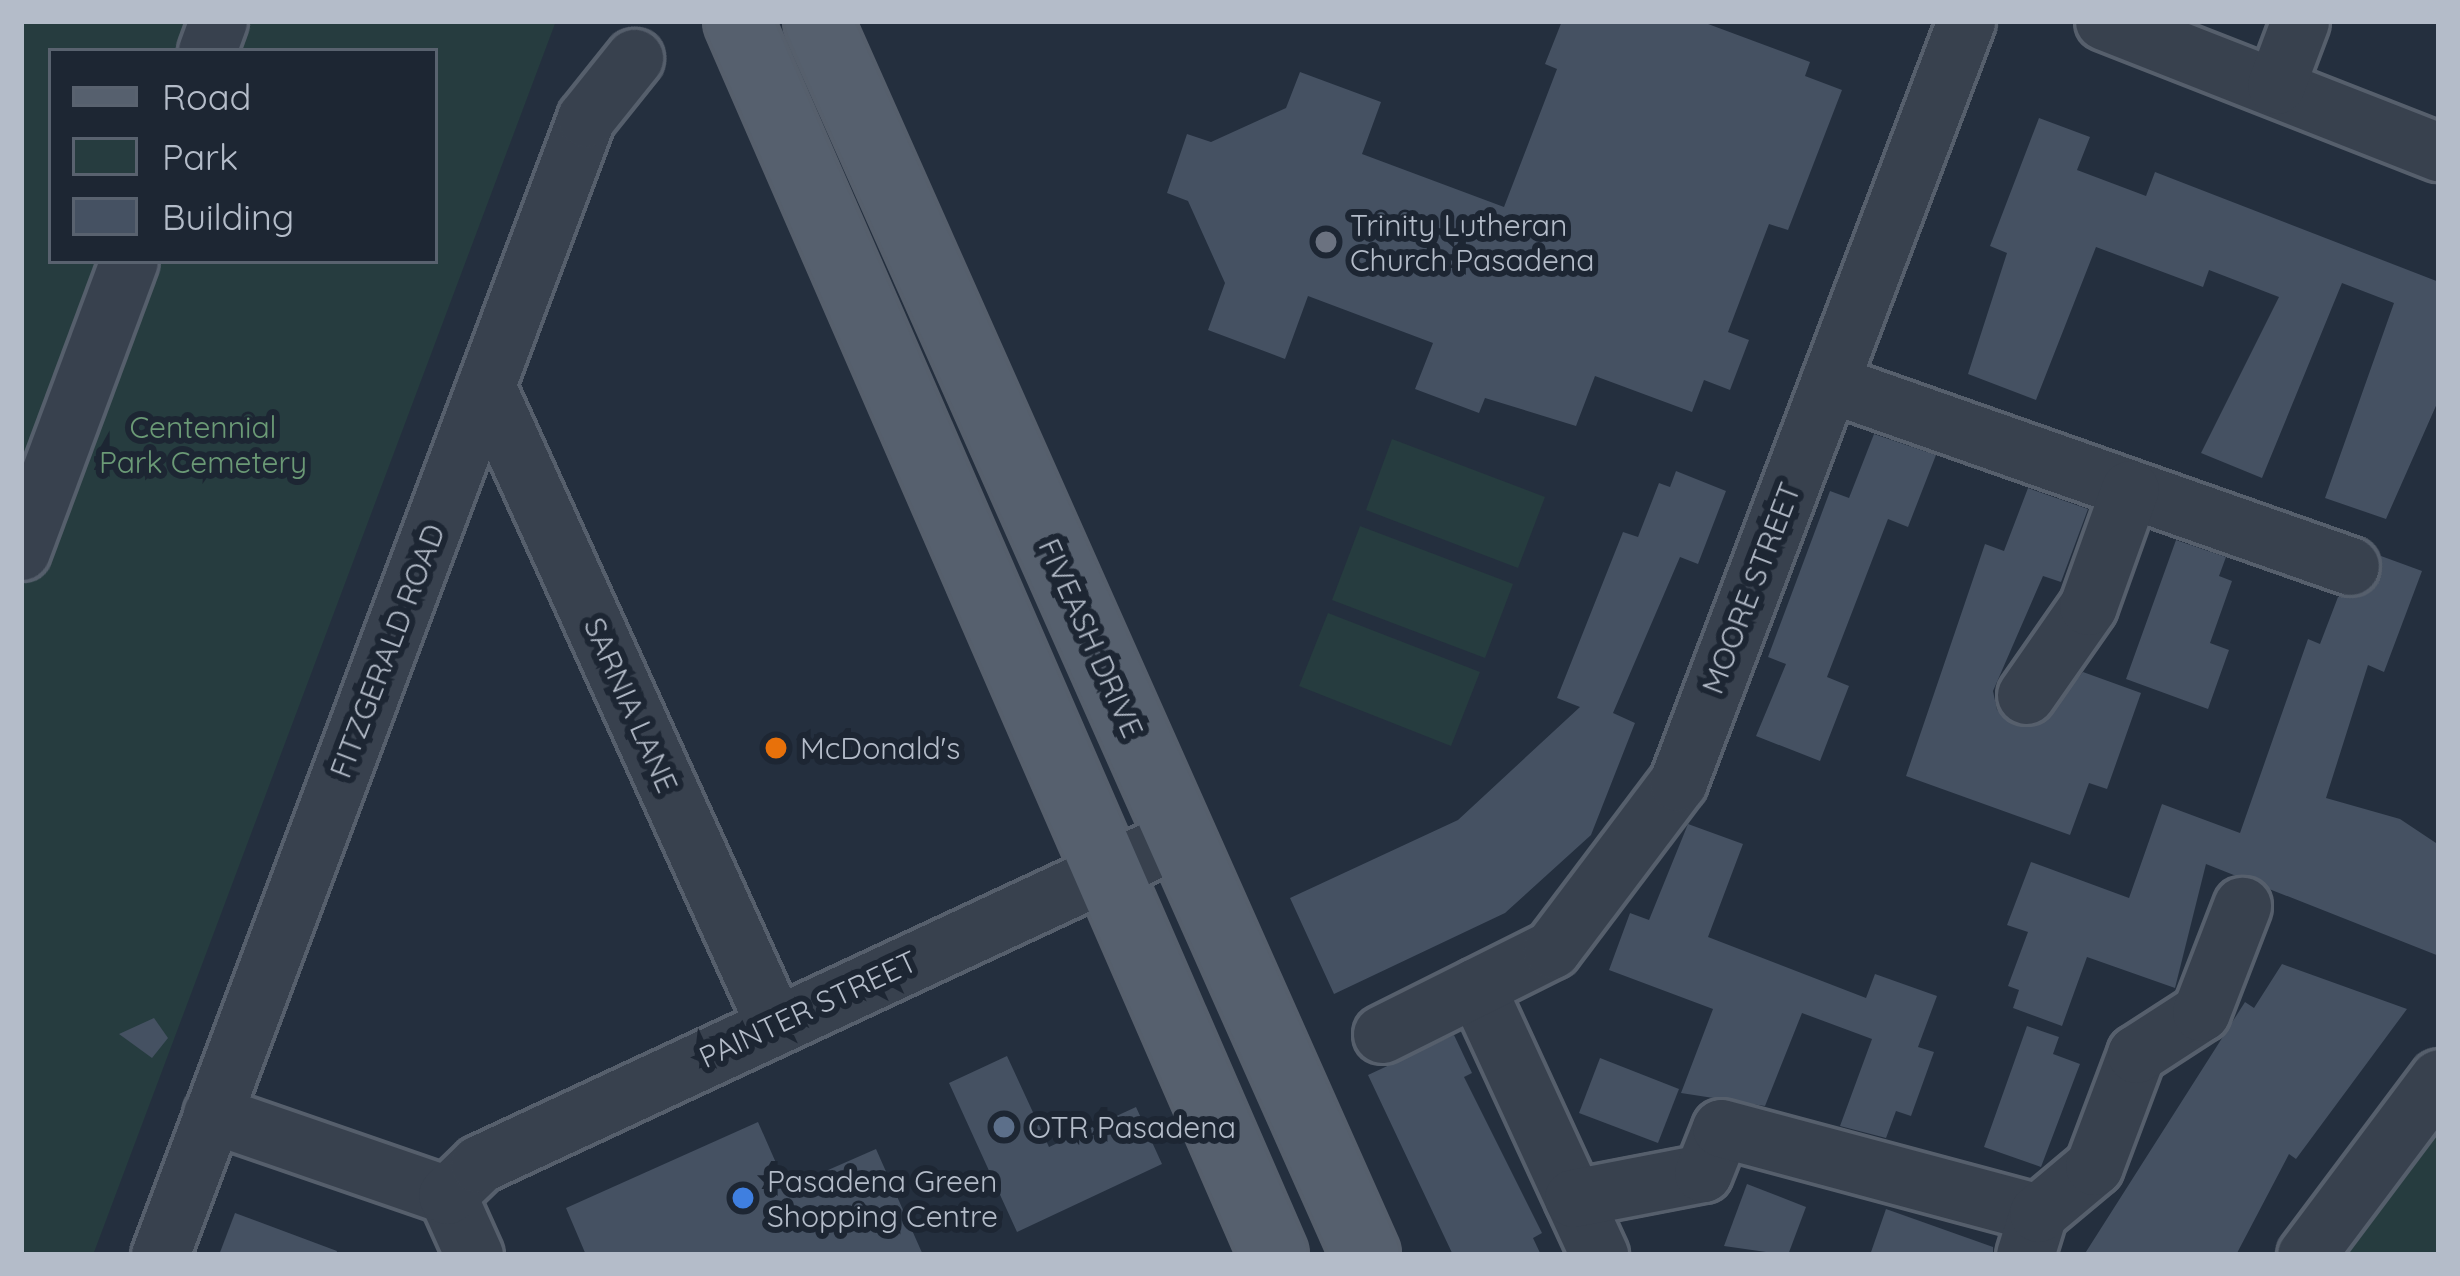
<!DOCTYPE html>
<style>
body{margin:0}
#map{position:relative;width:2460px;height:1276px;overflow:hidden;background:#242f3e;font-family:Quicksand,sans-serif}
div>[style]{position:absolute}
.green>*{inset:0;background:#263c3f}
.building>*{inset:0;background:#455162}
.roads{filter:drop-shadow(3px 0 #565f6c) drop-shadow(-3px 0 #565f6c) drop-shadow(0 3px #565f6c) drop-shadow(0 -3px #565f6c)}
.minor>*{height:57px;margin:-28.5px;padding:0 28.5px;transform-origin:28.5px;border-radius:28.5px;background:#38414e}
.major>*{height:66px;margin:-33px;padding:0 33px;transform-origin:33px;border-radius:33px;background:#56606e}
.dots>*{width:33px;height:33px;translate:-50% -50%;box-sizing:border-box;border:6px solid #1d2633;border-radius:50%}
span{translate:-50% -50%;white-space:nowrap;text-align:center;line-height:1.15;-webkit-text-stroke:12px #1d2633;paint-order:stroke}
.poi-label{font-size:30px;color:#b4bcc9}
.left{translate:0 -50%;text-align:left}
.park-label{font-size:30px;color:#6b9a76}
.street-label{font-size:30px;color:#b4bcc9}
.frame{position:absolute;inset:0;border:24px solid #b4bcc9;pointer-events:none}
.legend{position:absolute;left:48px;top:48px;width:390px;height:216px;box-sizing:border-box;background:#1d2633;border:3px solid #59626f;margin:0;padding:15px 21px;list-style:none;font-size:36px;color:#b4bcc9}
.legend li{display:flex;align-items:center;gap:24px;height:60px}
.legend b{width:60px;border:3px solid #59626f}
</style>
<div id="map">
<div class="green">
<div style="clip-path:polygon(evenodd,21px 21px,556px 21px,93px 1255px,21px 1255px,21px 21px,51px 51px,435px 51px,435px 261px,51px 261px,51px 51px)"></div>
<div style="clip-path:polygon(1392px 439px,1545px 497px,1518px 568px,1366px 510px)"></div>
<div style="clip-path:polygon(1360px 526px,1513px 584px,1485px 658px,1332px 600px)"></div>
<div style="clip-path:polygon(1328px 613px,1480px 672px,1451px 746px,1299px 686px)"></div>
<div style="clip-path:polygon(2439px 1112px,2439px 1255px,2330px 1255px)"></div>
</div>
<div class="building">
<div style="clip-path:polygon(1562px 21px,1700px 21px,1810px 62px,1805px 76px,1842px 90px,1788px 230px,1769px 224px,1728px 332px,1749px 340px,1730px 390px,1704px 380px,1692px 412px,1595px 376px,1576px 426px,1485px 398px,1479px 413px,1415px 389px,1433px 343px,1308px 296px,1285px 359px,1208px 330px,1225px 283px,1188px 201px,1167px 193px,1187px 134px,1211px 142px,1286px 108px,1300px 72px,1381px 102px,1362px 154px,1504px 207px,1557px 69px,1545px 64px)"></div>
<div style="clip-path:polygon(2039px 118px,2090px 137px,2077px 170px,2146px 196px,2155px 172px,2439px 282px,2439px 399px,2386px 519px,2325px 498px,2394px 303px,2342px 283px,2262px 478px,2201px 453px,2279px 297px,2209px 270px,2203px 287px,2096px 247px,2036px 400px,1968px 374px,2007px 253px,1990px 246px)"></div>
<div style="clip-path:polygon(1874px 434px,1936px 455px,1908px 527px,1888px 519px,1827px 677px,1849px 686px,1820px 761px,1756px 736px,1786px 664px,1768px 657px,1830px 491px,1849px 498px)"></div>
<div style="clip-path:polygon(1676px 471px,1726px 491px,1698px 564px,1680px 557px,1613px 713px,1635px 723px,1591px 835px,1505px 913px,1334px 994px,1290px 898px,1458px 820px,1580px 707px,1557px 698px,1623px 532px,1638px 537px,1659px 483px,1670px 487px)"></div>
<div style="clip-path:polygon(2028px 488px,2088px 509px,2061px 582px,2043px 576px,1993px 691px,1997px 710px,2039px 725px,2083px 672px,2141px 693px,2107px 789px,2089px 783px,2070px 835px,1906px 776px,1985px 544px,2004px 551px)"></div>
<div style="clip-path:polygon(2176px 540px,2226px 557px,2219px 576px,2232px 581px,2210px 643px,2229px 650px,2208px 709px,2126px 679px)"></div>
<div style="clip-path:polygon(2381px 556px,2422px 571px,2384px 672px,2368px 665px,2326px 798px,2400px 819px,2439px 845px,2439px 956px,2206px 864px,2175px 988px,2087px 957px,2062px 1026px,2013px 1008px,2019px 990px,2008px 986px,2028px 932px,2007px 925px,2031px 862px,2129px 898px,2162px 804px,2240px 833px,2308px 639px,2320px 644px,2338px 597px,2372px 590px)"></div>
<div style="clip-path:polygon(1688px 824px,1743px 844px,1708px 937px,1866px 998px,1875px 974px,1937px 996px,1918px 1047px,1934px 1052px,1911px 1116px,1896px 1111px,1886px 1138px,1840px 1126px,1872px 1039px,1802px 1013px,1765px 1106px,1681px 1093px,1713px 1009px,1609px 970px,1630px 913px,1649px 920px)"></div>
<div style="clip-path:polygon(2282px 964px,2407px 1009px,2296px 1159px,2289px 1154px,2236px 1255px,2084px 1255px,2245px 1002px,2254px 1008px)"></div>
<div style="clip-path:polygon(154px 1018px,168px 1038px,152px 1058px,119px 1034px)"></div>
<div style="clip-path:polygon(2027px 1026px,2059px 1037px,2053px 1054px,2080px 1064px,2041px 1167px,1984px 1147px)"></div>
<div style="clip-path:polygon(1454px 1035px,1472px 1073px,1464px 1077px,1542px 1233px,1533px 1238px,1541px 1255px,1453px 1255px,1368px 1075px)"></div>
<div style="clip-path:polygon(1007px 1056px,1049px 1147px,1136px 1107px,1162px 1164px,1017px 1232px,949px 1083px)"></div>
<div style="clip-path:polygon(1600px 1058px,1679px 1089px,1658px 1143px,1579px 1113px)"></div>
<div style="clip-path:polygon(758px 1122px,787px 1188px,876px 1149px,923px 1255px,586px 1255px,566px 1208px)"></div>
<div style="clip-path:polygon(1747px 1184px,1806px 1207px,1788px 1255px,1724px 1246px)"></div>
<div style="clip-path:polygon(1886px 1209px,1993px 1247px,1993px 1255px,1870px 1255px)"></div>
<div style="clip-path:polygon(235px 1213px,337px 1251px,336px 1255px,219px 1255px)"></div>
</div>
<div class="roads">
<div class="minor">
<div style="left:2104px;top:21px;width:360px;rotate:21.4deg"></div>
<div style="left:207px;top:51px;width:32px;rotate:-70deg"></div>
<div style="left:2276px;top:85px;width:68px;rotate:-69.4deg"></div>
<div style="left:1829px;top:383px;width:552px;rotate:19.35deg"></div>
<div style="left:486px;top:386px;width:701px;rotate:65.66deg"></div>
<div style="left:21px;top:551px;width:309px;rotate:-69.6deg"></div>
<div style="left:2026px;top:695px;width:108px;rotate:-55.1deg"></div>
<div style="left:2088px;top:606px;width:124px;rotate:-70.3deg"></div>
<div style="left:1476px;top:987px;width:295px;rotate:65.3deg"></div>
<div style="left:1382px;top:1034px;width:190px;rotate:-26.6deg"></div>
<div style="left:1552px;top:949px;width:209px;rotate:-53deg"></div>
<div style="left:1678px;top:782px;width:814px;rotate:-69.27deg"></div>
<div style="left:212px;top:1114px;width:249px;rotate:19deg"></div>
<div style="left:447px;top:1195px;width:66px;rotate:65.8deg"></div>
<div style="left:447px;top:1195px;width:45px;rotate:-44.1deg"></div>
<div style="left:479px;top:1164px;width:771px;rotate:-25deg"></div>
<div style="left:1573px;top:1198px;width:132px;rotate:-10.9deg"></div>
<div style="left:1703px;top:1173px;width:48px;rotate:-68.2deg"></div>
<div style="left:1721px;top:1128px;width:328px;rotate:15deg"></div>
<div style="left:160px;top:1255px;width:1214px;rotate:-69.46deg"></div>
<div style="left:586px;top:118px;width:77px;rotate:-51.3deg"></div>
<div style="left:2025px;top:1255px;width:44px;rotate:-72.8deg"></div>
<div style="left:2038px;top:1213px;width:73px;rotate:-40deg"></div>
<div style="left:2094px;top:1166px;width:120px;rotate:-69.4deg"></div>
<div style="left:2136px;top:1054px;width:77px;rotate:-32.9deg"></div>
<div style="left:2201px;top:1012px;width:114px;rotate:-68.9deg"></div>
<div style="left:2306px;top:1255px;width:221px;rotate:-53.1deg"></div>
</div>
<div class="major">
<div style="left:738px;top:21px;width:1345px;rotate:66.52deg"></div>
<div style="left:818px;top:21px;width:1350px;rotate:66.05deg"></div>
</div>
</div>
<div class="dots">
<div style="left:1326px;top:242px;background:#6b7280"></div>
<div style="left:776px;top:748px;background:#e8710a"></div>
<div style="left:1004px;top:1127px;background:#5c6f8a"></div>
<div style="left:743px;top:1198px;background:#3f7fe0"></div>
</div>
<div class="poi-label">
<span class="left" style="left:1350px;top:242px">Trinity Lutheran<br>Church Pasadena</span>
<span class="left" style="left:800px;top:748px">McDonald's</span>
<span class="left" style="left:1028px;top:1127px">OTR Pasadena</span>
<span class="left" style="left:767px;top:1198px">Pasadena Green<br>Shopping Centre</span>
</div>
<div class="park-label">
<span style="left:203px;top:444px">Centennial<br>Park Cemetery</span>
</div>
<div class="street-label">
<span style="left:1751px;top:588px;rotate:-69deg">MOORE STREET</span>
<span style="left:1091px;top:638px;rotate:66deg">FIVEASH DRIVE</span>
<span style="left:387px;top:651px;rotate:-69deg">FITZGERALD ROAD</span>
<span style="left:631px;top:705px;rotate:66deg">SARNIA LANE</span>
<span style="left:808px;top:1009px;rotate:-25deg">PAINTER STREET</span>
</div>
<div class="frame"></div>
<ul class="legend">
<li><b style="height:15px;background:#56606e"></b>Road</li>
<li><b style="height:33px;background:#263c3f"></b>Park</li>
<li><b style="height:33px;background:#455162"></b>Building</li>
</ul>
</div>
